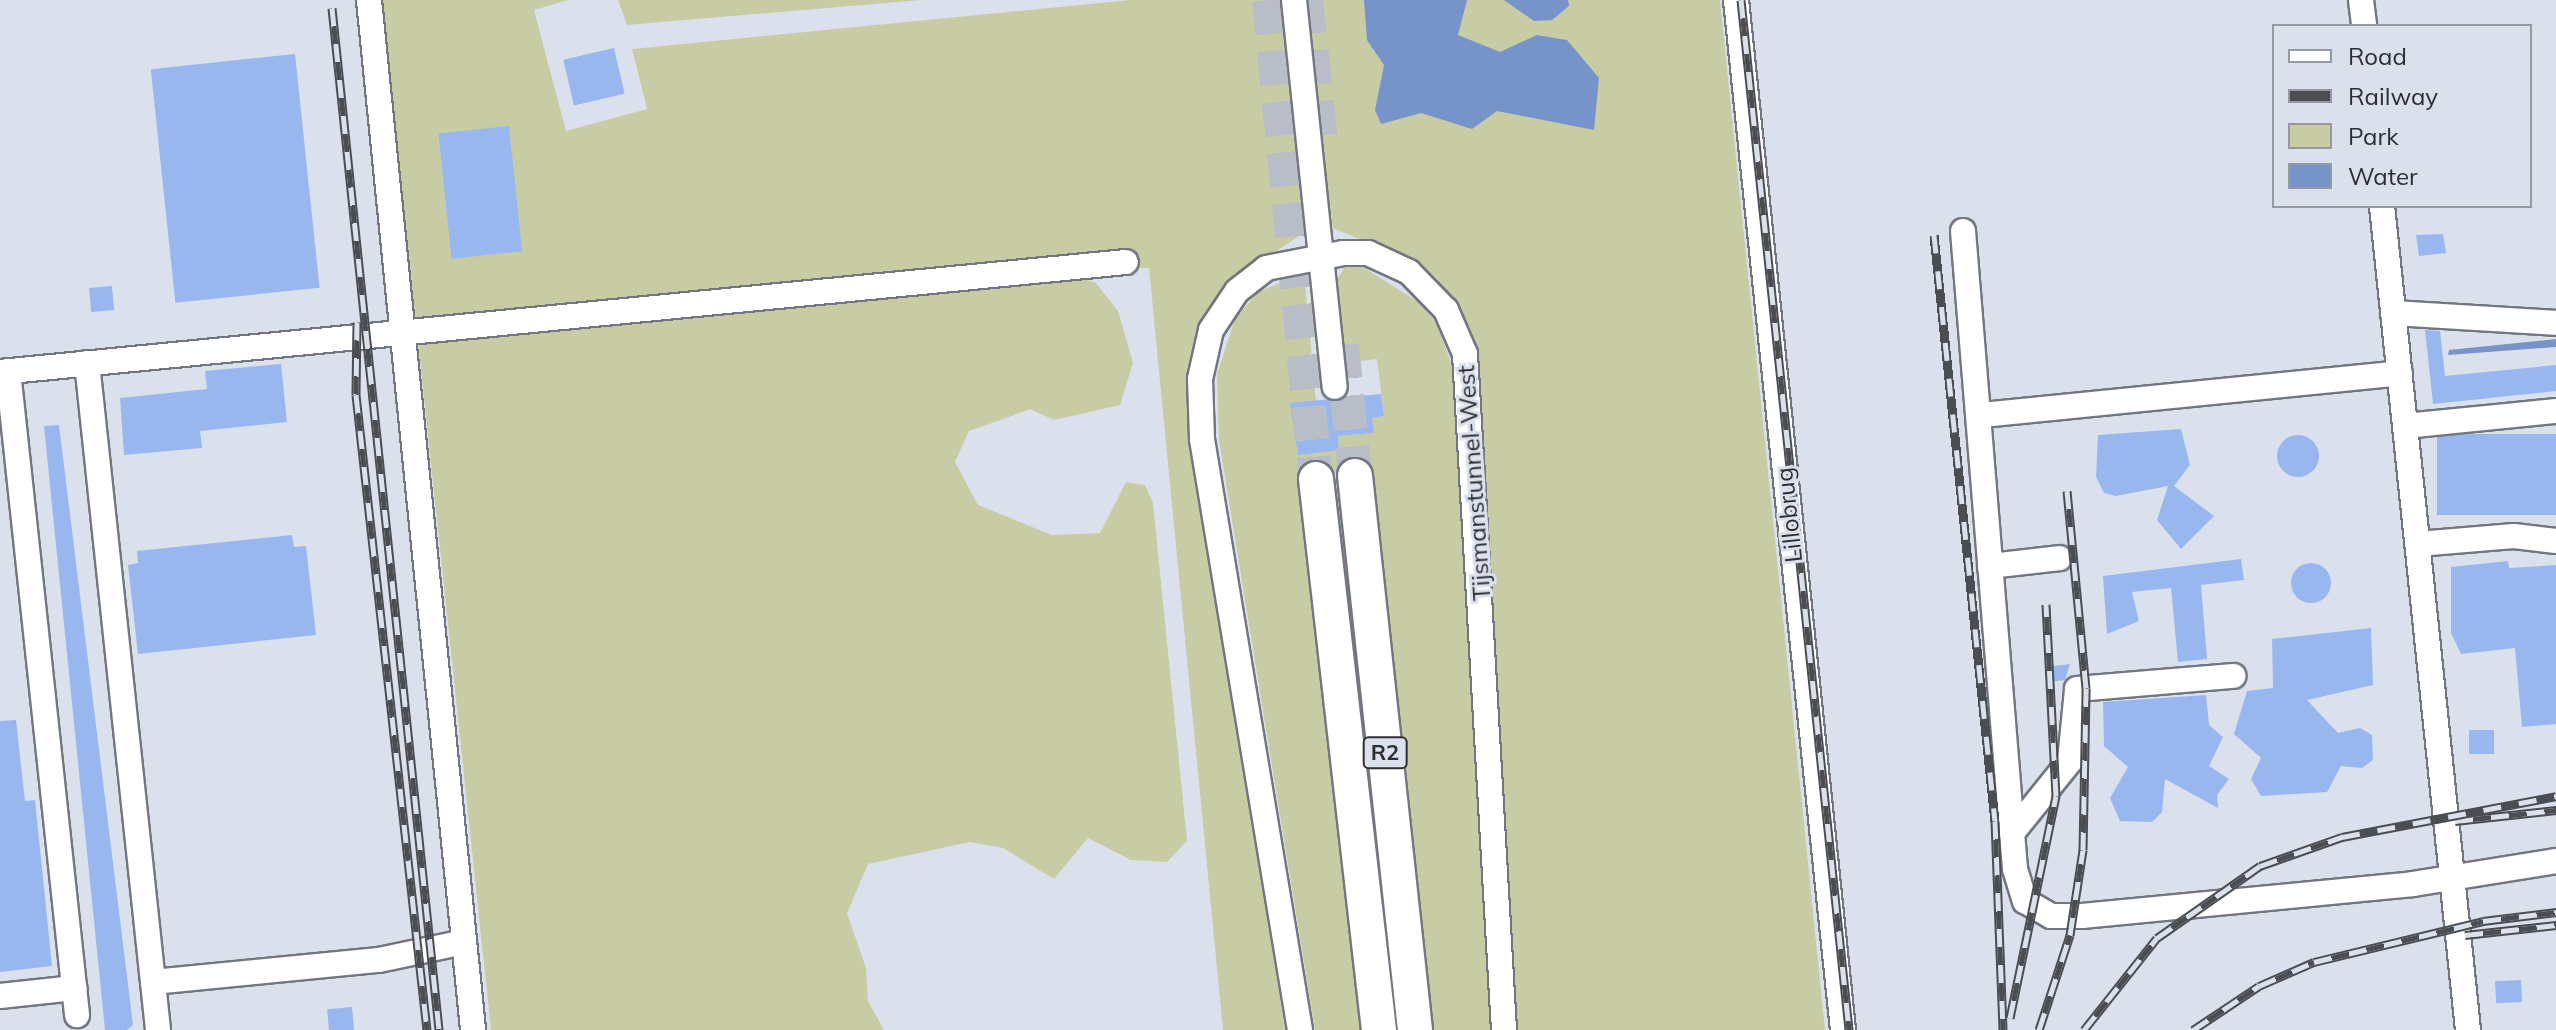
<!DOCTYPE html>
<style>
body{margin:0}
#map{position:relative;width:2556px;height:1030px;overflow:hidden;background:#dbe1ec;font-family:Mulish,sans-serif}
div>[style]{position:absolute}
.green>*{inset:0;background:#c7cca4}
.water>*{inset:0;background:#7693ca}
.building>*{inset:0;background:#98b7ef;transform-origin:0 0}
.round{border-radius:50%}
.highway-tunnel>*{height:34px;margin-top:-17px;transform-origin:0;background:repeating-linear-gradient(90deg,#b8bdc7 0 34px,transparent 0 51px)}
.roads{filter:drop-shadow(2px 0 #717680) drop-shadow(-2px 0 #717680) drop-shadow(0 2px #717680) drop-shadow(0 -2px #717680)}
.minor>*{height:24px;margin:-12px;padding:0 12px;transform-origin:12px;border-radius:12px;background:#fff}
.highway>*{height:34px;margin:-17px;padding:0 17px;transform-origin:17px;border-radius:17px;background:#fff}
.rail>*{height:9px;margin-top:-4.5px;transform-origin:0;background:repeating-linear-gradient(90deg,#dbe1ec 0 18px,#4a4d52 0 36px);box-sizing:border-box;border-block:2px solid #4a4d52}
span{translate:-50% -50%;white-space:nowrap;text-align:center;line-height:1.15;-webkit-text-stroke:6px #dbe1ec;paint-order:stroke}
.shield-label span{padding:2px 6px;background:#dbe1ec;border:2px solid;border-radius:6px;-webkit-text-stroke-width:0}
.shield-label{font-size:22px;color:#2c2e32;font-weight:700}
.street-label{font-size:24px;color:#2c2e32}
.legend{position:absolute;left:2272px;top:24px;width:260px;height:184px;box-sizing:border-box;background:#dbe1ec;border:2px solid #9599a2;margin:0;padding:10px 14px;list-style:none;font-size:24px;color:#2c2e32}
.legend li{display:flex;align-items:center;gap:16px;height:40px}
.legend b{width:40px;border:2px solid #9599a2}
</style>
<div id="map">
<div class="green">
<i style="clip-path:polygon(382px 0,568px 0,534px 10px,566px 131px,647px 109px,632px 49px,1130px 0,1281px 0,1304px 233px,1231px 280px,1210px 310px,1195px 340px,1188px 404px,1285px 1030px,1223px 1030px,1149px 268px,1063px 271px,1096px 283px,1118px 311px,1133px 363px,1120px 405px,1054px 420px,1030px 409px,1006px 418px,969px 431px,955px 462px,978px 505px,1052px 535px,1100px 533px,1126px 482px,1145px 485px,1153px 503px,1187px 841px,1167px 862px,1131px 860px,1088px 838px,1054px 879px,1003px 848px,970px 842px,868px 864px,847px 913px,866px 968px,868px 1001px,884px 1030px,491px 1030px)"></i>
<i style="clip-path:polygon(618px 0,921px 0,627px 25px)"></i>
<i style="clip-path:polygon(1304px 0,1720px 0,1825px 1030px,1514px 1030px,1476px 361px,1466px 326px,1437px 281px,1408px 259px,1333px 228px)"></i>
<i style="clip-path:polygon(1358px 264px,1420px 303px,1437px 324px,1455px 374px,1493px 1030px,1430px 1030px,1364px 469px,1310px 477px,1365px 1030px,1315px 1030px,1219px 440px,1217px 374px,1235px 319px,1258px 292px,1304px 273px,1316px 401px,1339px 450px,1338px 436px,1373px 433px,1372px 418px,1384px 416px,1377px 359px,1342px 363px,1334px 285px,1344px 268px)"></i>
</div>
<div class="water">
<i style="clip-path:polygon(1364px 0,1467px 0,1458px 35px,1500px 52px,1537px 35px,1567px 40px,1599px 78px,1594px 130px,1497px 111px,1472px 129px,1421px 113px,1381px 124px,1375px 110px,1384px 65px,1367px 40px)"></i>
<i style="clip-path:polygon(1504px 0,1568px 0,1569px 6px,1552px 20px,1534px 21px)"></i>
<i style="clip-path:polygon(2556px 339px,2556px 347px,2448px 355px,2449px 350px)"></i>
</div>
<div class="building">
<i style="left:614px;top:48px;width:47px;height:52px;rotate:77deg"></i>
<i style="left:295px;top:54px;width:235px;height:145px;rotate:84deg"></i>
<i style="left:509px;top:126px;width:126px;height:71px;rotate:84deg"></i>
<i style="clip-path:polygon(2443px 234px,2446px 253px,2419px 256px,2416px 235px)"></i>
<i style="left:112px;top:286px;width:24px;height:23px;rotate:85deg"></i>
<i style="clip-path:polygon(2425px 330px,2440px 331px,2445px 376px,2556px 365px,2556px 391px,2433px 404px)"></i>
<i style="clip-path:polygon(281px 364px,287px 422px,200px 431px,202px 448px,124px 455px,120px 398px,207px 389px,205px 371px)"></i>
<i style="clip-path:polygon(1381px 394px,1384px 416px,1372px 418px,1374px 433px,1338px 436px,1339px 450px,1298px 455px,1290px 403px)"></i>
<i style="clip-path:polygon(59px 425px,133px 1025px,127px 1030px,105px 1030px,44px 426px)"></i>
<i style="clip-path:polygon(2181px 429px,2190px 465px,2174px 486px,2214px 516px,2181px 549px,2157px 520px,2168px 486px,2116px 496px,2104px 493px,2096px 477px,2098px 435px)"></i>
<i style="left:2556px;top:434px;width:81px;height:119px;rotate:90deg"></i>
<i class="round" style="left:2277px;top:435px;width:42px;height:42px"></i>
<i style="clip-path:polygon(292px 535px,294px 547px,306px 546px,316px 635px,138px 654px,128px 565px,138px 563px,137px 551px)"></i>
<i style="clip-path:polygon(2241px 559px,2244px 580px,2201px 585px,2207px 659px,2178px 662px,2171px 588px,2132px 592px,2139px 621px,2107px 634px,2103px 576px)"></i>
<i style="clip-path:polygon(2508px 561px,2509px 568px,2556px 565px,2556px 724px,2522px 727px,2515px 648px,2461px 654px,2451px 633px,2451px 567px)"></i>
<i class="round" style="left:2291px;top:563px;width:40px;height:40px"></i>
<i style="clip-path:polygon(2371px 628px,2373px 685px,2307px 700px,2338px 733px,2360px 728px,2372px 735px,2373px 760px,2362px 768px,2341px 766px,2327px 792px,2261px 796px,2251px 779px,2261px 758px,2234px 734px,2247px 691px,2273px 688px,2272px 639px)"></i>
<i style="clip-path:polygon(2070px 664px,2065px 680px,2048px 682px,2046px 667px)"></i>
<i style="clip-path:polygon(2206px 695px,2209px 725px,2223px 737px,2209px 766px,2229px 779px,2217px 795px,2218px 808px,2165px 779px,2162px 812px,2152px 822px,2120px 821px,2110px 798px,2128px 767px,2104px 746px,2103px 702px)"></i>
<i style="clip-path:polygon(16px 720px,25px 801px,35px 800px,52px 966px,0 972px,0 721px)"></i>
<i style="left:2469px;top:730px;width:25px;height:24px"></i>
<i style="left:2521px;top:980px;width:22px;height:26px;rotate:87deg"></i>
<i style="left:352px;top:1007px;width:23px;height:25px;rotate:85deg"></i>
</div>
<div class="highway-tunnel">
<i style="left:1269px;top:0;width:481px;rotate:84.4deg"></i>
<i style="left:1306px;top:0;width:150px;rotate:83.9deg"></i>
<i style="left:1342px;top:345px;width:132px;rotate:84.3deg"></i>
</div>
<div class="roads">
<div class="minor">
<i style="left:369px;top:0;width:1035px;rotate:84.23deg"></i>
<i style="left:1294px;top:0;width:389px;rotate:84deg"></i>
<i style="left:1736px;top:0;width:1036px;rotate:84.07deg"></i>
<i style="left:2361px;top:0;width:26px;rotate:83deg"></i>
<i style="left:2382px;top:206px;width:828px;rotate:84.04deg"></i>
<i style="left:1963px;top:231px;width:640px;rotate:85.34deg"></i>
<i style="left:2015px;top:869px;width:34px;rotate:73deg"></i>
<i style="left:2025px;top:901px;width:30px;rotate:30deg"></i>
<i style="left:2051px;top:916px;width:31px"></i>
<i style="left:2082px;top:916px;width:333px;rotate:-5.5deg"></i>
<i style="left:2413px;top:884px;width:145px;rotate:-9.1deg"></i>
<i style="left:2393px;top:313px;width:163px;rotate:3.5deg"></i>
<i style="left:87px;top:363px;width:671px;rotate:83.92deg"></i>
<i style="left:8px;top:371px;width:648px;rotate:83.88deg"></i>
<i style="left:0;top:372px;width:1131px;rotate:-5.58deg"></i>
<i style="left:1982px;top:415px;width:420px;rotate:-5.7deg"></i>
<i style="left:2405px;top:426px;width:152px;rotate:-5.7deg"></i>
<i style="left:2418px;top:544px;width:96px;rotate:-4.8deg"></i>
<i style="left:2514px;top:536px;width:42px;rotate:6.8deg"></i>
<i style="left:1990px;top:566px;width:70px;rotate:-6.5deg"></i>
<i style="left:2012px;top:833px;width:92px;rotate:-51.1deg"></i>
<i style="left:2070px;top:761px;width:72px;rotate:-84.4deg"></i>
<i style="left:2077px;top:689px;width:157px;rotate:-4.8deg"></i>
<i style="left:153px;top:982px;width:227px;rotate:-5.6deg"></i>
<i style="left:379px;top:960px;width:87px;rotate:-12deg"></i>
<i style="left:0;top:996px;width:75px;rotate:-6.1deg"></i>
<i style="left:1300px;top:1030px;width:599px;rotate:-99.42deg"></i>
<i style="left:1202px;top:439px;width:60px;rotate:-91.9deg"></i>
<i style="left:1200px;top:379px;width:50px;rotate:-77.3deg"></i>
<i style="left:1211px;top:330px;width:47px;rotate:-56.3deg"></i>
<i style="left:1237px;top:291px;width:37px;rotate:-38deg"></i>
<i style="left:1266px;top:268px;width:78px;rotate:-11deg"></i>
<i style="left:1343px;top:253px;width:25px"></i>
<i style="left:1368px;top:253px;width:45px;rotate:24.9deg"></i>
<i style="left:1409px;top:272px;width:53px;rotate:45.8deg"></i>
<i style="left:1446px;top:310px;width:48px;rotate:66.6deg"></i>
<i style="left:1465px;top:354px;width:677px;rotate:86.7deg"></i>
</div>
<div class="highway">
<i style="left:1355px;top:476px;width:557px;rotate:83.82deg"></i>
<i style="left:1316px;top:479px;width:555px;rotate:83.48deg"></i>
</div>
</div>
<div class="rail">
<i style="left:1741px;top:0;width:1036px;rotate:84.01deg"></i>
<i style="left:332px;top:8px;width:1028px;rotate:84.02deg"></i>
<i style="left:1934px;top:235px;width:589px;rotate:84.06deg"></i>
<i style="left:1995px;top:821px;width:209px;rotate:87.8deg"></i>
<i style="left:357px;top:322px;width:73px;rotate:90.8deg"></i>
<i style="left:356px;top:395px;width:639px;rotate:83.62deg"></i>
<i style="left:2455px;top:821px;width:102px;rotate:-6.2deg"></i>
<i style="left:2465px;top:935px;width:92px;rotate:-6.3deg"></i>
<i style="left:2010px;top:1018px;width:227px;rotate:-78.3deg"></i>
<i style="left:2056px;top:796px;width:192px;rotate:-93deg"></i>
<i style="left:2039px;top:1030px;width:100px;rotate:-71.9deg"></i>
<i style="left:2070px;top:935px;width:86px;rotate:-81.3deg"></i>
<i style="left:2083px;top:850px;width:162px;rotate:-88.9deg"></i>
<i style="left:2086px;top:688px;width:198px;rotate:-95.5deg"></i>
<i style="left:2084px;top:1030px;width:117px;rotate:-51.6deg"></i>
<i style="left:2157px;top:938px;width:126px;rotate:-35deg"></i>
<i style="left:2260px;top:866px;width:87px;rotate:-19.5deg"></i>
<i style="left:2342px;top:837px;width:218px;rotate:-10.8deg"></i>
<i style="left:2193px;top:1030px;width:79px;rotate:-33.7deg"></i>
<i style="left:2259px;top:986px;width:60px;rotate:-23.6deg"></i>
<i style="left:2314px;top:962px;width:174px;rotate:-13.6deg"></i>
<i style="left:2483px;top:921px;width:74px;rotate:-7deg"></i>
</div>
<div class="shield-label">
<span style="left:1385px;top:753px">R2</span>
</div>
<div class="street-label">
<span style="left:1474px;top:483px;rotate:-94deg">Tijsmanstunnel-West</span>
<span style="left:1789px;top:515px;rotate:-96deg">Lillobrug</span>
</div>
<ul class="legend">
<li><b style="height:10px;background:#fff"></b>Road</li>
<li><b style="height:10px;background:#4a4d52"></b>Railway</li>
<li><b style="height:22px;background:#c7cca4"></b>Park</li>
<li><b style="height:22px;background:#7693ca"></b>Water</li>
</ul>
</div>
